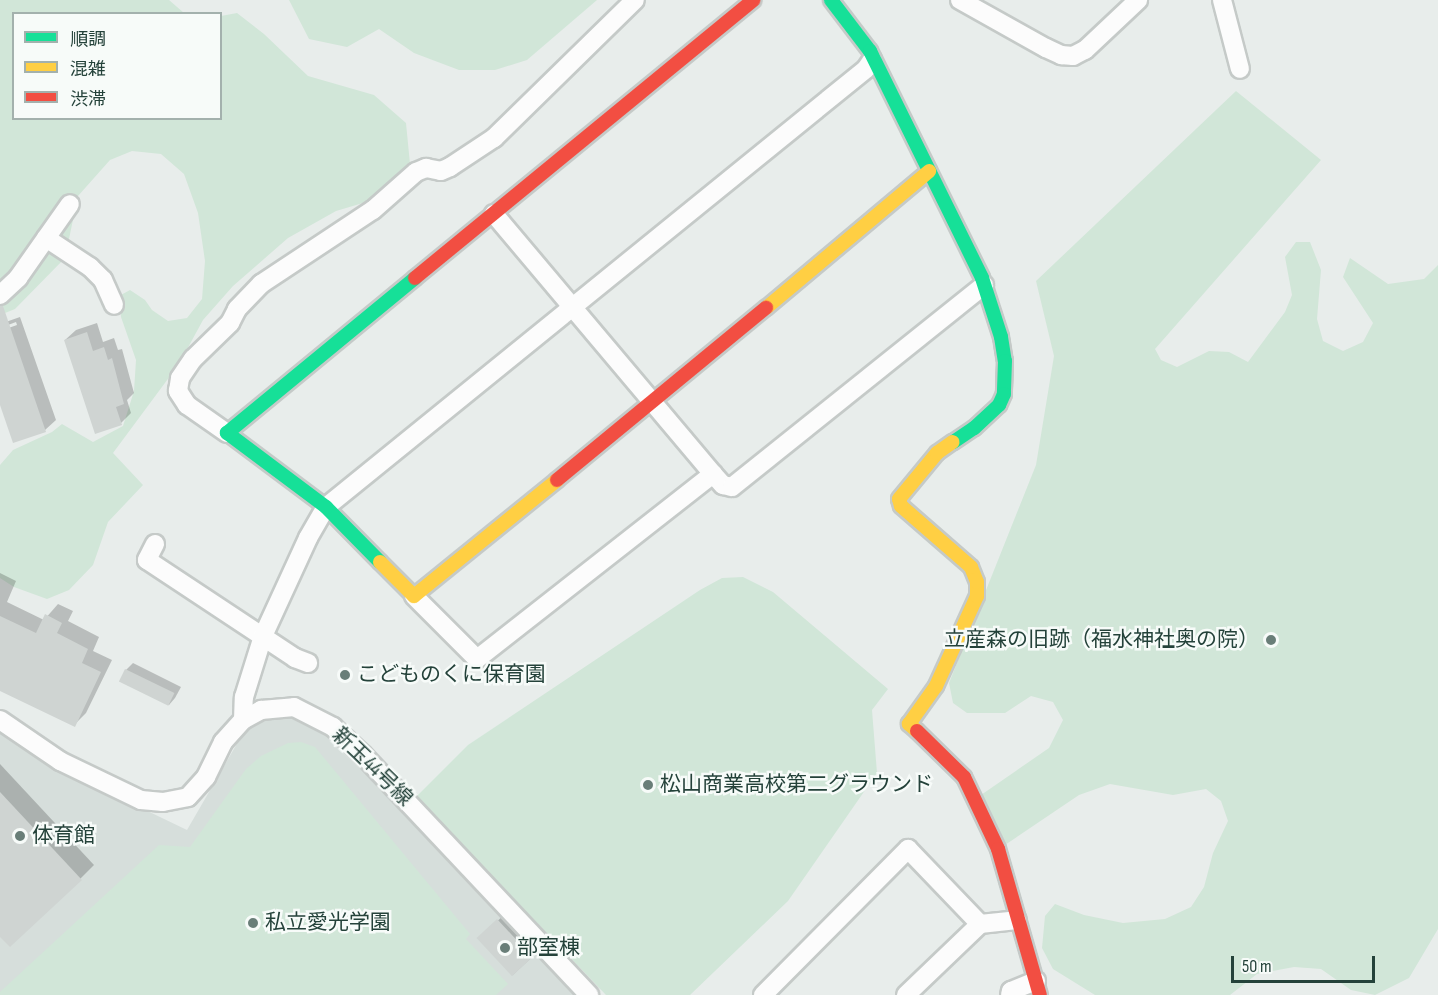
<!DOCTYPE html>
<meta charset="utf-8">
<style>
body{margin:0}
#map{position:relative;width:1438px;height:995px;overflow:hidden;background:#e8edeb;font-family:"Sofia Sans Condensed","Noto Sans JP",sans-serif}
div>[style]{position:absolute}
.built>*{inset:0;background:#d6dedb}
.green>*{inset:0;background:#d1e6d8}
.shadow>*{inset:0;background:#0003;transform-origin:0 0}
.building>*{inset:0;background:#cfd4d2;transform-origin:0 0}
.roads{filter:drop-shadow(2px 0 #c5cac8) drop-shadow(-2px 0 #c5cac8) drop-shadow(0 2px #c5cac8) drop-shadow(0 -2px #c5cac8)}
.street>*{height:18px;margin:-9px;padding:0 9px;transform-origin:9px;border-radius:9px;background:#fcfcfc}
.fast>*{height:14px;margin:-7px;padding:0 7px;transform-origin:7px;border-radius:7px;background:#16e098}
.slow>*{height:14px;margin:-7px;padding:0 7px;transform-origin:7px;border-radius:7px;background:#ffcf43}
.jam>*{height:14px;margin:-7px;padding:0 7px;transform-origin:7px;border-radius:7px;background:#f24e42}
.dots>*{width:16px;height:16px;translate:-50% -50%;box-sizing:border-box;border:3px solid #f7fbf9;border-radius:50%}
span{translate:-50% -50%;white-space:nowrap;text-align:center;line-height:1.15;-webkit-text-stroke:5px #f7fbf9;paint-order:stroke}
.poi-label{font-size:21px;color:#24423a}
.right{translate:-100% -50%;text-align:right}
.left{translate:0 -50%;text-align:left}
.street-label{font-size:21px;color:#24423a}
.legend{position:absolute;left:12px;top:12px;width:210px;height:108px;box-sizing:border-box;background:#f7fbf9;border:2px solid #a3b1ad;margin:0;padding:8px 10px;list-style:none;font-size:18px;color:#24423a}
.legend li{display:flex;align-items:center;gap:12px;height:30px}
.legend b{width:30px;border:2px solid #a3b1ad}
.scale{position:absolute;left:1231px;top:956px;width:144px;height:27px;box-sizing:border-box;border:3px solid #24423a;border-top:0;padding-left:8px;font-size:18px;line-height:21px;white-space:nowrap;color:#24423a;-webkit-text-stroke:4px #f7fbf9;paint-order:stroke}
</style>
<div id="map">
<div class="built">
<i style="clip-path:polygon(279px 716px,295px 716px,311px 721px,337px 740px,575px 995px,0 995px,0 728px,58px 768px,187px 830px,242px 735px,254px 725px)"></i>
</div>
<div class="green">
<i style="clip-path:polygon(0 0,169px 0,184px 13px,14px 14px,14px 118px,220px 118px,221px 16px,237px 13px,264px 34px,308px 76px,374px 95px,406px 123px,410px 164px,373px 200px,336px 211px,288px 238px,233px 286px,203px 320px,179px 364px,113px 453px,143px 485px,108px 522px,93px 565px,69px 590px,47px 599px,14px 587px,0 578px,0 465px,13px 450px,52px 432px,62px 424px,93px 442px,123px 426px,134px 391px,136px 360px,121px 317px,119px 296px,130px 290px,145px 300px,152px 310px,168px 321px,187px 318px,202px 299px,205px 261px,198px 213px,184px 174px,161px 154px,132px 151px,110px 160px,78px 196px,65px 258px,15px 309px,0 315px)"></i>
<i style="clip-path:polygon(289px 0,597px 0,527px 60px,495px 70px,459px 70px,414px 53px,379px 29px,347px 47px,309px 39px)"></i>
<i style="clip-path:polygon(1236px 91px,1321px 160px,1155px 349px,1161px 360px,1177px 367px,1209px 351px,1229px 352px,1248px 362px,1285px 312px,1292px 295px,1285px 257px,1296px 242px,1310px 242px,1321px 270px,1317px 319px,1323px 341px,1343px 351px,1363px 342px,1373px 323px,1343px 277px,1350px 258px,1388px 284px,1424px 279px,1438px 265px,1438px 929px,1409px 978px,1375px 995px,1351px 990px,1321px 969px,1294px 967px,1257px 974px,1230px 995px,1095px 995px,1053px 969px,1042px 948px,1045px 916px,1055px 904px,1084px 915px,1123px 923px,1165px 919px,1191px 907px,1204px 887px,1213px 853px,1228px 821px,1221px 801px,1206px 789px,1173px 795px,1110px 784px,1079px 795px,1002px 847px,981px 795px,1049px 748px,1063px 720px,1053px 702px,1031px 696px,1005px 713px,967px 713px,953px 703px,949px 683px,1036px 465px,1054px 356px,1036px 281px)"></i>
<i style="clip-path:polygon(743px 577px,773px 592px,888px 689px,872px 710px,877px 773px,788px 901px,690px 995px,606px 995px,416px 797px,468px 745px,700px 590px,722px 578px)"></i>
<i style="clip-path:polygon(301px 742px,315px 747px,470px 934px,466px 939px,508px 984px,496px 995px,0 995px,0 992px,159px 845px,190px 847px,246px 769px,261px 756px,288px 743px)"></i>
</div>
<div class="shadow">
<i style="clip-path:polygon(20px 317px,56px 420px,45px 430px,14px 441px,0 400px,0 331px,17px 325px,16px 322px,0 328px,0 324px)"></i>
<i style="clip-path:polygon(97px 323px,103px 342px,114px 338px,118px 350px,122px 349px,134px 393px,127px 400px,131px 413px,121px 423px,65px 340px,76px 330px)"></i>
<i style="clip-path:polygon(0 573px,16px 581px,7px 602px,44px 620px,58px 604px,73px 611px,68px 621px,99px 637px,93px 651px,112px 660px,86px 713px,74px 725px,0 689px)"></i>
<i style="clip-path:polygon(133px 663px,181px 687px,175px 698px,169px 705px,126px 670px)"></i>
<i style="clip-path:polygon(0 764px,94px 865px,80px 879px,0 934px)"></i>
<i style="left:505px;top:914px;width:50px;height:36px;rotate:47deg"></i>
</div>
<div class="building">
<i style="clip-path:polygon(0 306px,3px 306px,46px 432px,13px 443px,0 405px)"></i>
<i style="clip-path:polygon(87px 332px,93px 351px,104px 347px,108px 360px,112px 358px,124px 404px,116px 407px,122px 425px,95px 434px,64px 340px)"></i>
<i style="clip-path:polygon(45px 614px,62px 623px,57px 633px,88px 649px,82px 663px,101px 672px,75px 727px,0 691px,0 616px,36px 633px)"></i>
<i style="left:125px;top:669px;width:55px;height:14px;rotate:26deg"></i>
<i style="clip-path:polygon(0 792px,82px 880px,10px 947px,0 937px)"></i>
<i style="left:497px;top:919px;width:52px;height:28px;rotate:47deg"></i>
</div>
<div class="roads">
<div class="street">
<i style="left:960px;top:0;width:98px;rotate:29.2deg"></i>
<i style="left:1046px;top:48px;width:17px;rotate:25deg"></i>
<i style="left:1061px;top:55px;width:12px;rotate:5deg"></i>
<i style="left:1073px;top:56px;width:13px;rotate:-27deg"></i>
<i style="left:1085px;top:50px;width:73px;rotate:-43.3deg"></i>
<i style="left:1222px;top:0;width:71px;rotate:75.4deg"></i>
<i style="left:494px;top:214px;width:340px;rotate:49.9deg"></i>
<i style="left:713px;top:474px;width:15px;rotate:48deg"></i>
<i style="left:723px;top:485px;width:9px;rotate:13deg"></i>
<i style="left:732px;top:487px;width:323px;rotate:-38.7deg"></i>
<i style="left:46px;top:238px;width:53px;rotate:33.4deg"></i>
<i style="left:90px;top:267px;width:18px;rotate:45deg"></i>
<i style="left:103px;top:280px;width:27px;rotate:66deg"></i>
<i style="left:0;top:295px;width:25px;rotate:-43deg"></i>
<i style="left:18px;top:278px;width:90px;rotate:-54.9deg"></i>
<i style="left:227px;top:433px;width:49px;rotate:-145deg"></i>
<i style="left:187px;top:405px;width:17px;rotate:-123deg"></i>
<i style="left:178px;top:391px;width:13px;rotate:-81deg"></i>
<i style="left:180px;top:378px;width:23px;rotate:-56deg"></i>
<i style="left:193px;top:359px;width:52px;rotate:-44.2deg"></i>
<i style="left:230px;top:323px;width:16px;rotate:-63deg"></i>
<i style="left:237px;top:309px;width:35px;rotate:-46deg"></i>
<i style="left:261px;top:284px;width:134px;rotate:-33.5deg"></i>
<i style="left:373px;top:210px;width:57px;rotate:-41.5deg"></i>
<i style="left:416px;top:172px;width:11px;rotate:-22deg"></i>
<i style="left:426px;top:168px;width:15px;rotate:11deg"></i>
<i style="left:441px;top:171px;width:10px;rotate:-24deg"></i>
<i style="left:450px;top:167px;width:53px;rotate:-33.4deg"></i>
<i style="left:494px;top:138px;width:197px;rotate:-44.4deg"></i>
<i style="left:155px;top:544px;width:18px;rotate:117deg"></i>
<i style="left:147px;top:560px;width:178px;rotate:33.5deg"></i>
<i style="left:295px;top:658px;width:14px;rotate:21deg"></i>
<i style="left:414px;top:596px;width:89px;rotate:45deg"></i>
<i style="left:477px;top:659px;width:300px;rotate:-38.1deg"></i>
<i style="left:0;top:720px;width:73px;rotate:34.3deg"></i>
<i style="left:60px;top:761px;width:90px;rotate:25.7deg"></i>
<i style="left:141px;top:800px;width:22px;rotate:5deg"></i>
<i style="left:163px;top:802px;width:25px;rotate:-11deg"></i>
<i style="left:188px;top:797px;width:27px;rotate:-48deg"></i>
<i style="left:206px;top:777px;width:39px;rotate:-64deg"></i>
<i style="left:223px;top:742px;width:30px;rotate:-48deg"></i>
<i style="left:243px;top:720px;width:21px;rotate:-29deg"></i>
<i style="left:261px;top:710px;width:33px;rotate:-5deg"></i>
<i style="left:294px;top:707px;width:44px;rotate:27.1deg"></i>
<i style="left:333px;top:727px;width:41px;rotate:43deg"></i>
<i style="left:363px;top:755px;width:330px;rotate:46.7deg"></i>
<i style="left:243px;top:720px;width:23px;rotate:-88deg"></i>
<i style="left:244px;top:697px;width:64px;rotate:-72.7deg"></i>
<i style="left:263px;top:636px;width:108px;rotate:-65.3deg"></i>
<i style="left:308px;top:538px;width:36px;rotate:-60deg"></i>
<i style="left:326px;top:507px;width:695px;rotate:-39.05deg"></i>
<i style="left:866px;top:69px;width:11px;rotate:-56deg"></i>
<i style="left:763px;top:995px;width:206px;rotate:-45.2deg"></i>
<i style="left:908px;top:849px;width:104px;rotate:46.2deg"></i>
<i style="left:906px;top:995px;width:103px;rotate:-43.8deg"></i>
<i style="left:980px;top:924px;width:37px;rotate:-6deg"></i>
<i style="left:1010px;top:995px;width:4px;rotate:-76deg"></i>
<i style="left:1011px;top:991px;width:27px;rotate:-22deg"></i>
</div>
<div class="fast">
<i style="left:831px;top:0;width:64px;rotate:52.6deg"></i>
<i style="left:870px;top:51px;width:253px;rotate:63.7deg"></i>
<i style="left:982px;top:278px;width:62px;rotate:72.1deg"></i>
<i style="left:1001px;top:337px;width:24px;rotate:81deg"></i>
<i style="left:1005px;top:361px;width:33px;rotate:92deg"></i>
<i style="left:1004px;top:394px;width:12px;rotate:114deg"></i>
<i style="left:999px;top:405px;width:34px;rotate:137deg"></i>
<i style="left:974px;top:428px;width:25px;rotate:146deg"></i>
<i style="left:380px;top:562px;width:77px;rotate:-134.5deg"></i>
<i style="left:326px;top:507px;width:124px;rotate:-143.2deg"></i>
<i style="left:227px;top:433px;width:244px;rotate:-39.5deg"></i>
</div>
<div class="slow">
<i style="left:766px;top:308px;width:213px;rotate:-40deg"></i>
<i style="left:380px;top:562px;width:48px;rotate:45deg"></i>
<i style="left:414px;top:596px;width:184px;rotate:-39deg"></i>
<i style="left:917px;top:731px;width:11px;rotate:-139deg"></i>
<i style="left:909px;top:724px;width:47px;rotate:-54.6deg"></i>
<i style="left:936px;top:686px;width:99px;rotate:-65.5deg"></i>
<i style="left:977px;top:596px;width:14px;rotate:-90deg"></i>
<i style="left:977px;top:582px;width:16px;rotate:-112deg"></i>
<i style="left:971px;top:567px;width:93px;rotate:-138.9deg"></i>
<i style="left:901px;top:506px;width:7px;rotate:-106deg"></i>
<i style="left:899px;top:499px;width:60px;rotate:-50.4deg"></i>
<i style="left:937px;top:453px;width:19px;rotate:-35deg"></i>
</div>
<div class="jam">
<i style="left:415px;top:278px;width:438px;rotate:-39.4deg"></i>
<i style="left:557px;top:480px;width:271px;rotate:-39.5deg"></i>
<i style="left:917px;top:731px;width:66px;rotate:44.4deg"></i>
<i style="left:964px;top:777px;width:80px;rotate:64.7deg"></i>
<i style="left:998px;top:849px;width:152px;rotate:74deg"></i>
</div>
</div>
<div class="dots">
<i style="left:1271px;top:640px;background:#697e78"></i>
<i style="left:345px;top:675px;background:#697e78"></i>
<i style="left:648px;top:785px;background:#697e78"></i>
<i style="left:20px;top:836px;background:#697e78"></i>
<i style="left:253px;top:923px;background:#697e78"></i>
<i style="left:505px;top:948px;background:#697e78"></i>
</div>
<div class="poi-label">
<span class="right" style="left:1259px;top:640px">立産森の旧跡（福水神社奥の院）</span>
<span class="left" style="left:357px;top:675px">こどものくに保育園</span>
<span class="left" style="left:660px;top:785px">松山商業高校第二グラウンド</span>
<span class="left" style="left:32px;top:836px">体育館</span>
<span class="left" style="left:265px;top:923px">私立愛光学園</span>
<span class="left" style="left:517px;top:948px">部室棟</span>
</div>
<div class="street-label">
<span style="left:372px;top:767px;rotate:44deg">新玉44号線</span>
</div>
<ul class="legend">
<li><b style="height:8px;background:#16e098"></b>順調</li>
<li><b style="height:8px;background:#ffcf43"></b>混雑</li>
<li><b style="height:8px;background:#f24e42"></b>渋滞</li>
</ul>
<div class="scale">50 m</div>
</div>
